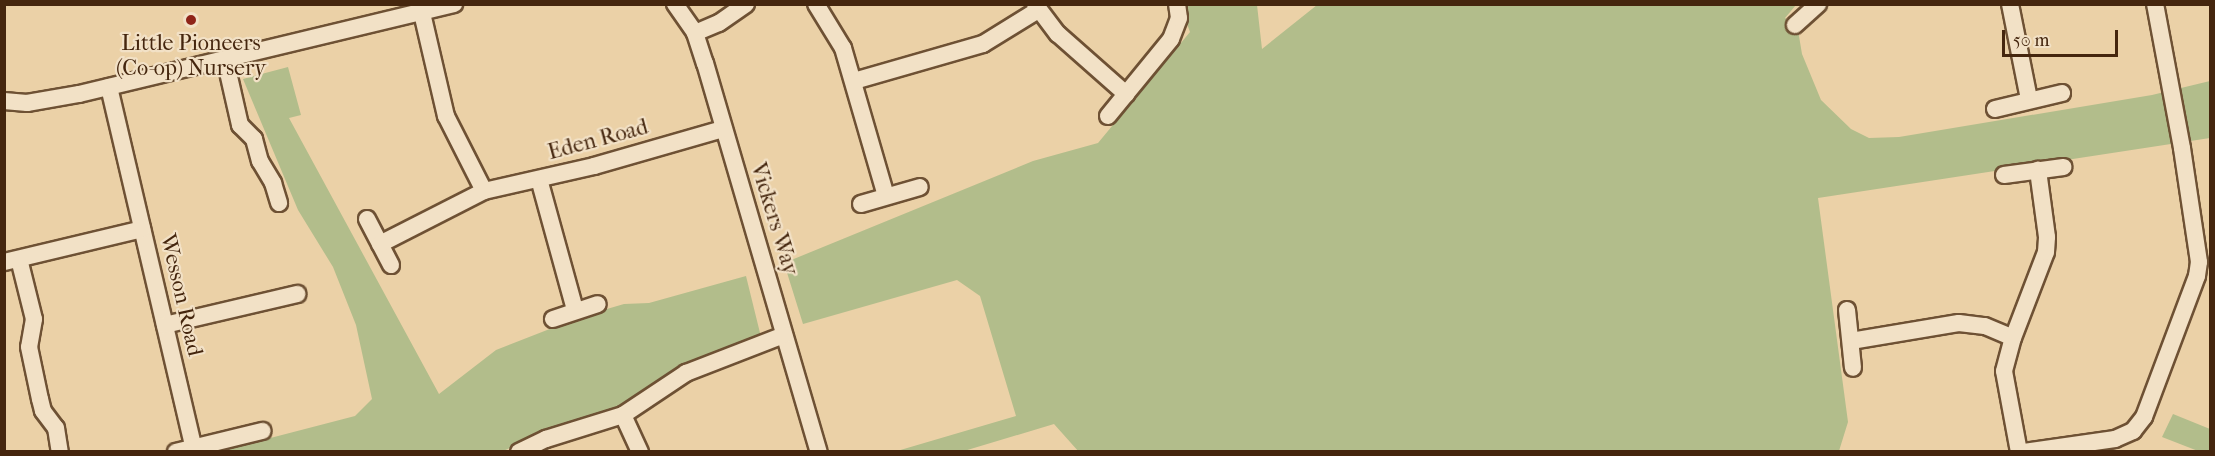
<!DOCTYPE html>
<style>
body{margin:0}
#map{position:relative;width:2215px;height:456px;overflow:hidden;background:#ebd1a7;font-family:"IM FELL French Canon",serif}
div>[style]{position:absolute}
.green>*{inset:0;background:#b2bd8b}
.roads{filter:drop-shadow(2px 0 #6e5134) drop-shadow(-2px 0 #6e5134) drop-shadow(0 2px #6e5134) drop-shadow(0 -2px #6e5134)}
.street>*{height:16px;margin:-8px;padding:0 8px;transform-origin:8px;border-radius:8px;background:#f2e1c6}
.dots>*{width:16px;height:16px;translate:-50% -50%;box-sizing:border-box;border:3px solid #f2e1c6;border-radius:50%}
span{translate:-50% -50%;white-space:nowrap;text-align:center;line-height:1.15;-webkit-text-stroke:4.5px #f2e1c6;paint-order:stroke}
.poi-label{font-size:22px;color:#45260e}
.street-label{font-size:22px;color:#45260e}
.frame{position:absolute;inset:0;border:6px solid #45260e;pointer-events:none}
.scale{position:absolute;left:2002px;top:30px;width:116px;height:27px;box-sizing:border-box;border:3px solid #45260e;border-top:0;padding-left:8px;font-size:18px;line-height:21px;white-space:nowrap;color:#45260e;-webkit-text-stroke:4px #f2e1c6;paint-order:stroke}
</style>
<div id="map">
<div class="green">
<i style="clip-path:polygon(1180px 5px,1257px 5px,1262px 49px,1317px 5px,1796px 5px,1785px 18px,1798px 30px,1802px 54px,1821px 100px,1851px 129px,1869px 138px,1899px 137px,2152px 95px,2210px 81px,2210px 138px,1818px 198px,1848px 422px,1839px 451px,1079px 452px,1054px 424px,964px 451px,897px 451px,1016px 416px,980px 296px,957px 280px,803px 324px,784px 263px,1033px 161px,1098px 143px,1190px 32px)"></i>
<i style="clip-path:polygon(288px 67px,301px 115px,289px 118px,439px 394px,496px 350px,583px 316px,624px 304px,649px 303px,746px 276px,761px 337px,666px 374px,617px 412px,569px 422px,503px 451px,217px 452px,355px 416px,372px 399px,356px 325px,333px 267px,298px 210px,243px 79px)"></i>
<i style="clip-path:polygon(2173px 414px,2210px 429px,2210px 451px,2198px 451px,2162px 437px)"></i>
</div>
<div class="roads">
<div class="street">
<i style="left:675px;top:4px;width:35px;rotate:55deg"></i>
<i style="left:695px;top:33px;width:32px;rotate:72deg"></i>
<i style="left:705px;top:63px;width:405px;rotate:73.7deg"></i>
<i style="left:816px;top:4px;width:52px;rotate:58.5deg"></i>
<i style="left:843px;top:48px;width:154px;rotate:73.8deg"></i>
<i style="left:1035px;top:4px;width:38px;rotate:53deg"></i>
<i style="left:1058px;top:34px;width:91px;rotate:41.4deg"></i>
<i style="left:2010px;top:4px;width:97px;rotate:78.7deg"></i>
<i style="left:422px;top:13px;width:106px;rotate:76.9deg"></i>
<i style="left:446px;top:116px;width:84px;rotate:63.1deg"></i>
<i style="left:1795px;top:25px;width:31px;rotate:-42deg"></i>
<i style="left:695px;top:33px;width:26px;rotate:-23deg"></i>
<i style="left:719px;top:23px;width:33px;rotate:-35deg"></i>
<i style="left:225px;top:59px;width:68px;rotate:77.2deg"></i>
<i style="left:240px;top:125px;width:20px;rotate:45deg"></i>
<i style="left:254px;top:139px;width:23px;rotate:75deg"></i>
<i style="left:260px;top:161px;width:26px;rotate:59deg"></i>
<i style="left:273px;top:183px;width:21px;rotate:73deg"></i>
<i style="left:854px;top:81px;width:134px;rotate:-16deg"></i>
<i style="left:983px;top:44px;width:65px;rotate:-31.7deg"></i>
<i style="left:109px;top:87px;width:369px;rotate:76.8deg"></i>
<i style="left:4px;top:101px;width:23px;rotate:5deg"></i>
<i style="left:27px;top:103px;width:53px;rotate:-9.8deg"></i>
<i style="left:79px;top:94px;width:386px;rotate:-13.5deg"></i>
<i style="left:1995px;top:109px;width:69px;rotate:-13.4deg"></i>
<i style="left:1108px;top:116px;width:99px;rotate:-50.7deg"></i>
<i style="left:1171px;top:39px;width:22px;rotate:-69deg"></i>
<i style="left:1179px;top:18px;width:14px;rotate:-98deg"></i>
<i style="left:2004px;top:175px;width:60px;rotate:-7.7deg"></i>
<i style="left:539px;top:179px;width:136px;rotate:74.6deg"></i>
<i style="left:861px;top:204px;width:61px;rotate:-16.1deg"></i>
<i style="left:367px;top:219px;width:52px;rotate:62.4deg"></i>
<i style="left:380px;top:244px;width:117px;rotate:-27deg"></i>
<i style="left:484px;top:191px;width:113px;rotate:-12.8deg"></i>
<i style="left:594px;top:166px;width:134px;rotate:-16deg"></i>
<i style="left:19px;top:259px;width:62px;rotate:76deg"></i>
<i style="left:34px;top:319px;width:28px;rotate:100deg"></i>
<i style="left:29px;top:347px;width:53px;rotate:78.1deg"></i>
<i style="left:40px;top:399px;width:12px;rotate:76deg"></i>
<i style="left:43px;top:411px;width:21px;rotate:53deg"></i>
<i style="left:56px;top:428px;width:24px;rotate:81deg"></i>
<i style="left:4px;top:262px;width:142px;rotate:-13.4deg"></i>
<i style="left:1847px;top:310px;width:58px;rotate:84.1deg"></i>
<i style="left:553px;top:319px;width:47px;rotate:-18.4deg"></i>
<i style="left:165px;top:325px;width:136px;rotate:-13.2deg"></i>
<i style="left:1851px;top:341px;width:109px;rotate:-9.5deg"></i>
<i style="left:1959px;top:323px;width:26px;rotate:7deg"></i>
<i style="left:1985px;top:326px;width:30px;rotate:23deg"></i>
<i style="left:623px;top:415px;width:41px;rotate:65.3deg"></i>
<i style="left:176px;top:452px;width:89px;rotate:-13.7deg"></i>
<i style="left:519px;top:452px;width:30px;rotate:-26deg"></i>
<i style="left:546px;top:439px;width:81px;rotate:-17.3deg"></i>
<i style="left:623px;top:415px;width:76px;rotate:-33.7deg"></i>
<i style="left:686px;top:373px;width:105px;rotate:-21.2deg"></i>
<i style="left:2019px;top:452px;width:82px;rotate:-100.5deg"></i>
<i style="left:2004px;top:371px;width:34px;rotate:-75deg"></i>
<i style="left:2013px;top:338px;width:92px;rotate:-69deg"></i>
<i style="left:2046px;top:252px;width:15px;rotate:-86deg"></i>
<i style="left:2047px;top:237px;width:68px;rotate:-97.7deg"></i>
<i style="left:2024px;top:452px;width:92px;rotate:-8.1deg"></i>
<i style="left:2115px;top:439px;width:20px;rotate:-24deg"></i>
<i style="left:2133px;top:431px;width:18px;rotate:-52deg"></i>
<i style="left:2144px;top:417px;width:151px;rotate:-69.4deg"></i>
<i style="left:2197px;top:276px;width:14px;rotate:-82deg"></i>
<i style="left:2199px;top:262px;width:115px;rotate:-98.5deg"></i>
<i style="left:2182px;top:148px;width:147px;rotate:-100.6deg"></i>
</div>
</div>
<div class="dots">
<i style="left:191px;top:20px;background:#8f2418"></i>
</div>
<div class="poi-label">
<span style="left:191px;top:56px">Little Pioneers<br>(Co-op) Nursery</span>
</div>
<div class="street-label">
<span style="left:598px;top:140px;rotate:-15deg">Eden Road</span>
<span style="left:774px;top:219px;rotate:73deg">Vickers Way</span>
<span style="left:181px;top:295px;rotate:77deg">Wesson Road</span>
</div>
<div class="frame"></div>
<div class="scale">50 m</div>
</div>
